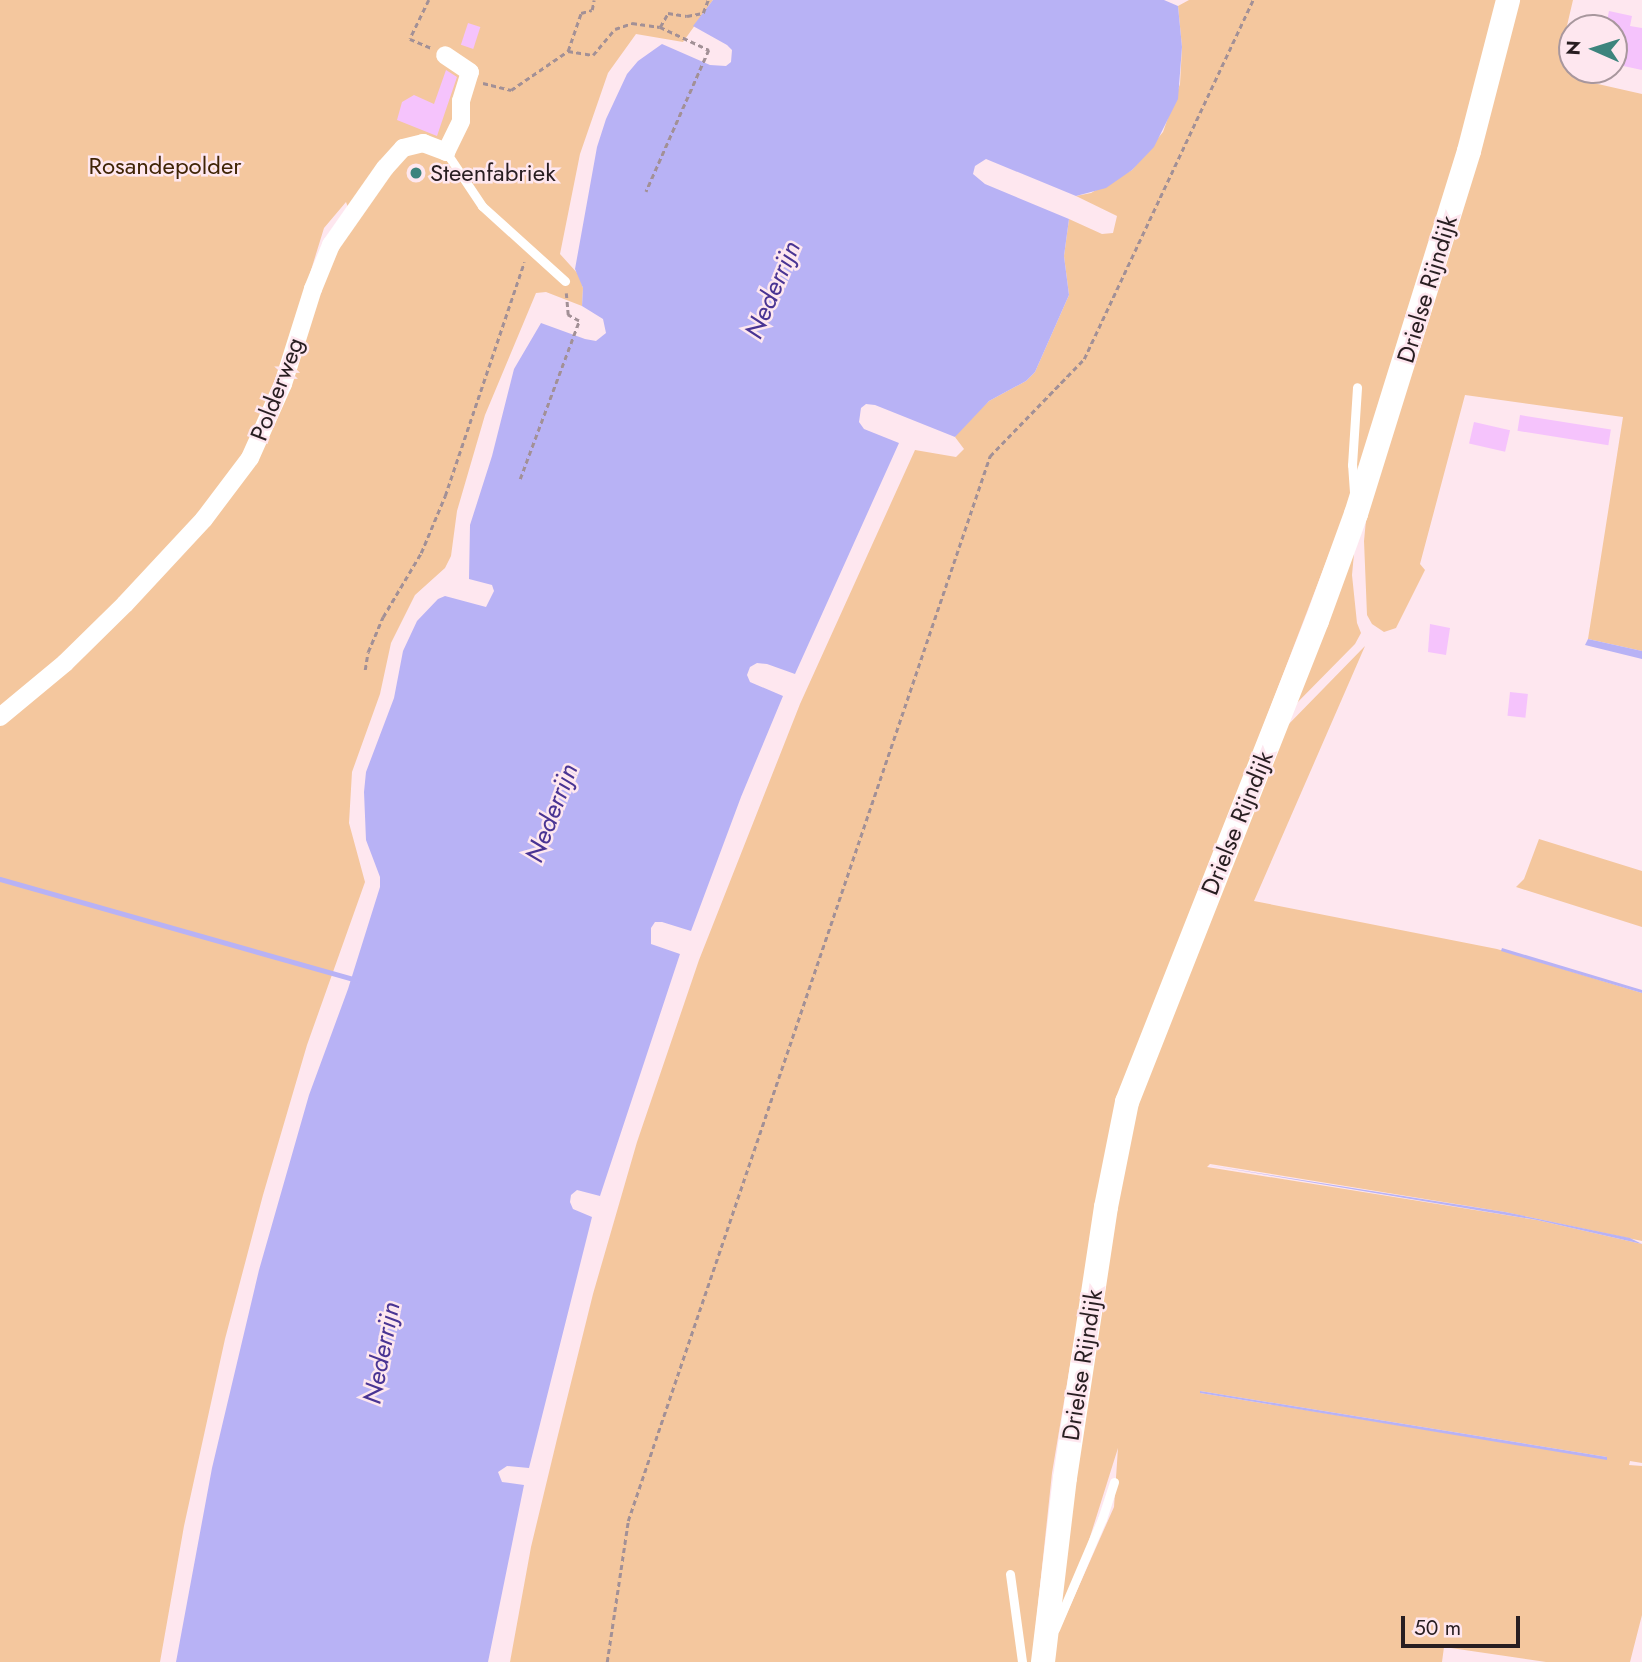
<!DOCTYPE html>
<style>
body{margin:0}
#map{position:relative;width:1642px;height:1662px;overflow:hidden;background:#fee7ef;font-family:Jost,sans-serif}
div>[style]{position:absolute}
.green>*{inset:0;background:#f4c79e}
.water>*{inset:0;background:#b8b2f5}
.stream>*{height:4.5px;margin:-2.25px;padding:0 2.25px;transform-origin:2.25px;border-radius:2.25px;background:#b8b2f5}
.building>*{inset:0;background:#f5c3fc;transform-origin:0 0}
.path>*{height:2.5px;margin-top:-1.25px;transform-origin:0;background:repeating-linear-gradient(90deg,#a29096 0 5px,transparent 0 8.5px)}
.lane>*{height:9px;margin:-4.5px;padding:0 4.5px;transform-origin:4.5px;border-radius:4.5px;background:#fff}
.street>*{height:18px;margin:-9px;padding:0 9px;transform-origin:9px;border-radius:9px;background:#fff}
.secondary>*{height:24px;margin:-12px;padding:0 12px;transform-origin:12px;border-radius:12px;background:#fff}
.dots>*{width:19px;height:19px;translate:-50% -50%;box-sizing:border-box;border:4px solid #fee7ef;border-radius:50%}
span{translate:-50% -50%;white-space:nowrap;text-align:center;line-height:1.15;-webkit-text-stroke:5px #fee7ef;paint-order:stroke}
.park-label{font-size:24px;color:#402506}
.poi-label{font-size:24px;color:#281e21}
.left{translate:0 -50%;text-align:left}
.street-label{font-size:24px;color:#281e21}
.water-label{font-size:26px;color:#493493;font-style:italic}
.north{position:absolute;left:1558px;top:14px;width:70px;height:70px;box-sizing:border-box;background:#fee7ef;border:2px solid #a8979d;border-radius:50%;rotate:273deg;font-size:19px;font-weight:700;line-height:28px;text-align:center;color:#281e21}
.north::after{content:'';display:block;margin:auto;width:24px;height:32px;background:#3d847d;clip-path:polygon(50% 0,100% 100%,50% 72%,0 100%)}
.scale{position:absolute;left:1401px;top:1616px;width:119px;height:32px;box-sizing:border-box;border:4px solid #281e21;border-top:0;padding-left:9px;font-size:21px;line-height:24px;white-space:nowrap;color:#281e21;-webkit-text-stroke:5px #fee7ef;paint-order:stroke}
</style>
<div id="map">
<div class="green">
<i style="clip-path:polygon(0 0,713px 0,683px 42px,636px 34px,608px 73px,580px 154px,560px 254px,579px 275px,583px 288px,582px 306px,546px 292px,536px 293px,485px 415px,457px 511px,451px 556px,445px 568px,415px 595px,391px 643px,380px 694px,352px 772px,349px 823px,365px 882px,307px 1045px,263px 1195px,225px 1339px,184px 1526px,160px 1662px,0 1662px,0 725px,233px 491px,329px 263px,353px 221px,346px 202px,324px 228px,288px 345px,250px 449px,194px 523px,66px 655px,0 708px)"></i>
<i style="clip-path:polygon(1189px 0,1500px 0,1449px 184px,1349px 502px,1221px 836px,1095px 1217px,1052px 1473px,1032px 1662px,510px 1662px,531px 1547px,557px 1439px,593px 1294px,637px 1142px,699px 960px,800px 704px,915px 450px,956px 457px,964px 449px,955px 437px,963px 425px,989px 401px,1026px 381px,1035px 372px,1069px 295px,1064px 256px,1069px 219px,1102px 234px,1113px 233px,1117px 216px,1076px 196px,1091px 193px,1132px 170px,1163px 132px,1180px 84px,1182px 47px,1178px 6px)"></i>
<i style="clip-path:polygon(1518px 0,1573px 0,1566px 30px,1564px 66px,1589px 82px,1642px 94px,1642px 651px,1588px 639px,1623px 417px,1465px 395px,1420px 564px,1425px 570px,1396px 628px,1384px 632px,1372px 624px,1367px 615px,1364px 541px,1368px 499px)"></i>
<i style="clip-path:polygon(1356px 532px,1352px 575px,1357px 623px,1361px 633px,1355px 644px,1288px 712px)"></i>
<i style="clip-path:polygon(evenodd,1365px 646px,1254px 901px,1497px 949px,1642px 993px,1642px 1241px,1505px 1212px,1210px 1164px,1207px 1167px,1537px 1220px,1642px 1244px,1642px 1463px,1630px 1461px,1629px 1465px,1642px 1466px,1642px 1615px,1630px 1662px,1546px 1662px,1444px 1647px,1442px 1662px,1048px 1662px,1059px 1631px,1114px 1507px,1118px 1448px,1079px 1572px,1052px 1630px,1128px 1118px,1283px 730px,1365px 646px,1200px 1391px,1607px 1457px,1607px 1459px,1200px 1393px,1200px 1391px)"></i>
<i style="clip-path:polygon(1539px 839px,1642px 871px,1642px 927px,1516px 887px,1524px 879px)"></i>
</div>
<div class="water">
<i style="clip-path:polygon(713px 0,1164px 0,1178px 6px,1182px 47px,1178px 99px,1154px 147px,1132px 170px,1106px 188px,1076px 196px,986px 159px,975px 166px,973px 174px,985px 184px,1069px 219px,1064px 256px,1069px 295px,1035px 372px,1026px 381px,989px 401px,955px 437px,875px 405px,866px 404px,861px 408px,859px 422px,864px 429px,899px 443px,795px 674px,767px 664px,757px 663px,750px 667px,747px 675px,750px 682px,783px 696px,741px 797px,691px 931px,662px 922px,655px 922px,651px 928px,651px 944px,680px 954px,600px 1196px,577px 1190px,571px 1195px,570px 1202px,573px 1209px,592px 1217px,529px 1468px,507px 1466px,498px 1472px,502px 1482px,524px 1485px,488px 1662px,176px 1662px,212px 1468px,259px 1270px,309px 1095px,348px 989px,380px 887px,380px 877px,366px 840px,364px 792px,366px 772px,394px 698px,403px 651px,417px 621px,438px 599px,445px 596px,486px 607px,494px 591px,492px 585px,469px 579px,470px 525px,492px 456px,514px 369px,541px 323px,585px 339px,596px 341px,606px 333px,603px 319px,582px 306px,583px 288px,575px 269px,597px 147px,606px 119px,627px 74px,638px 61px,662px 44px,710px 65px,726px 66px,731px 62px,732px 50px,727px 45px,693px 26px)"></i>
<i style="clip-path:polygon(1588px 639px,1642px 651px,1642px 659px,1585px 645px)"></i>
<i style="clip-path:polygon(1502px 948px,1642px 990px,1642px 993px,1514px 955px,1501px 951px)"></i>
<i style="clip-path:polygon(1207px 1165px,1505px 1212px,1630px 1238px,1642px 1244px,1537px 1220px)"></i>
<i style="clip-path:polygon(1200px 1391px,1607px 1457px,1607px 1460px,1200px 1393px)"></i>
</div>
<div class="stream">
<i style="left:0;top:879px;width:370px;rotate:15.8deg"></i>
</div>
<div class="building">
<i style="clip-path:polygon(1609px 11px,1632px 16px,1630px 26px,1642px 28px,1642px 70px,1614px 64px,1614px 27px,1606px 25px)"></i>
<i style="left:468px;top:23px;width:13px;height:23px;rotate:18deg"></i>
<i style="clip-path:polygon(446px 70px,457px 77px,437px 136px,397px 120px,402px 102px,414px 95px,434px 104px)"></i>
<i style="left:1520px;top:415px;width:92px;height:16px;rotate:9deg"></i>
<i style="left:1474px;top:422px;width:37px;height:22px;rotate:13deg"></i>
<i style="clip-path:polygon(1430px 624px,1450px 628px,1446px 655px,1428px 652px)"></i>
<i style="left:1510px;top:692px;width:18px;height:24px;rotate:6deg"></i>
</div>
<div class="path">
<i style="left:429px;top:0;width:43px;rotate:116deg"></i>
<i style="left:410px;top:39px;width:23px;rotate:23deg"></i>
<i style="left:660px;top:27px;width:16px;rotate:-60deg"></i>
<i style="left:668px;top:13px;width:19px;rotate:9deg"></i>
<i style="left:687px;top:16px;width:16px;rotate:-11deg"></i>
<i style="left:703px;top:13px;width:14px;rotate:-69deg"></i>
<i style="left:568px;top:51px;width:25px;rotate:9deg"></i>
<i style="left:593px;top:55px;width:34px;rotate:-50deg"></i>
<i style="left:615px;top:29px;width:18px;rotate:-19deg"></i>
<i style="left:632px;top:23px;width:28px;rotate:8deg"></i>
<i style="left:660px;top:27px;width:54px;rotate:25.1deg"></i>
<i style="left:709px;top:50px;width:155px;rotate:113.9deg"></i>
<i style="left:483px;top:83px;width:29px;rotate:14deg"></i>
<i style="left:511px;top:90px;width:69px;rotate:-34.4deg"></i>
<i style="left:568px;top:51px;width:40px;rotate:-71.1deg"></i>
<i style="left:581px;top:13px;width:11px;rotate:-15deg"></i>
<i style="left:592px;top:10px;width:10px;rotate:-79deg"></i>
<i style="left:520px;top:479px;width:169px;rotate:-69.5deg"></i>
<i style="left:579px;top:321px;width:13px;rotate:-151deg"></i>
<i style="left:568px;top:315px;width:22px;rotate:-95deg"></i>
<i style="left:365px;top:670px;width:18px;rotate:-81deg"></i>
<i style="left:368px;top:652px;width:38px;rotate:-67deg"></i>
<i style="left:383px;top:617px;width:74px;rotate:-59.3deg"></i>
<i style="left:421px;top:553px;width:62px;rotate:-67.2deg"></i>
<i style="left:445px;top:496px;width:247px;rotate:-71.3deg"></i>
<i style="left:607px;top:1662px;width:143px;rotate:-81.5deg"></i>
<i style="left:628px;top:1521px;width:1125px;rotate:-71.23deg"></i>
<i style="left:990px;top:456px;width:135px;rotate:-45.9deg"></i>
<i style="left:1084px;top:359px;width:397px;rotate:-64.8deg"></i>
</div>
<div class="lane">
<i style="left:446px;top:152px;width:65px;rotate:56.3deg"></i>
<i style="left:482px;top:206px;width:112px;rotate:42.1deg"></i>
<i style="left:1354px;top:492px;width:27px;rotate:-94deg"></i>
<i style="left:1352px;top:465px;width:78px;rotate:-86.3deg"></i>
<i style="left:1010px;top:1574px;width:89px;rotate:82.2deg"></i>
<i style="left:1055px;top:1629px;width:120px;rotate:-66.9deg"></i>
<i style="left:1102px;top:1519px;width:39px;rotate:-72deg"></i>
</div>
<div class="street">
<i style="left:0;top:717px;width:85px;rotate:-39.7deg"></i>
<i style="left:65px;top:663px;width:84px;rotate:-44.5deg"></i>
<i style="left:125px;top:604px;width:116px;rotate:-47.1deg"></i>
<i style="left:204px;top:519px;width:76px;rotate:-53deg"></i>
<i style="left:250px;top:458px;width:81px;rotate:-66deg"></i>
<i style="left:283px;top:384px;width:100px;rotate:-72.5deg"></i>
<i style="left:313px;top:289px;width:48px;rotate:-67.8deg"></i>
<i style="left:331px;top:245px;width:94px;rotate:-55deg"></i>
<i style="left:385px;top:168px;width:27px;rotate:-48deg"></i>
<i style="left:403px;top:148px;width:21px;rotate:-14deg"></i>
<i style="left:423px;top:143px;width:25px;rotate:21deg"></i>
<i style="left:446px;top:152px;width:34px;rotate:-64deg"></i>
<i style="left:461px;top:121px;width:20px;rotate:-90deg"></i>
<i style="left:461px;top:101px;width:30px;rotate:-73deg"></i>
<i style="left:470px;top:72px;width:30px;rotate:-146deg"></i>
</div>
<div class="secondary">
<i style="left:1043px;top:1662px;width:185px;rotate:-83.2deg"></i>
<i style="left:1065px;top:1478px;width:274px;rotate:-81.4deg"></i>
<i style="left:1106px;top:1207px;width:107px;rotate:-78.7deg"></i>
<i style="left:1127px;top:1102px;width:517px;rotate:-68.45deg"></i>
<i style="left:1317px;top:621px;width:114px;rotate:-70deg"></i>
<i style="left:1356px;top:514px;width:380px;rotate:-72.7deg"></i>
<i style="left:1469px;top:151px;width:156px;rotate:-75.5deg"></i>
</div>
<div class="dots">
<i style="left:416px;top:173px;background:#3d847d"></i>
</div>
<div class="park-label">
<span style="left:165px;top:166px">Rosandepolder</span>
</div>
<div class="poi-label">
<span class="left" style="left:430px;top:173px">Steenfabriek</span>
</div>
<div class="street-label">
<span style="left:1427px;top:289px;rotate:-73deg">Drielse Rijndijk</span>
<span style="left:277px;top:389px;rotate:-69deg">Polderweg</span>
<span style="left:1237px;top:823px;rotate:-68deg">Drielse Rijndijk</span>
<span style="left:1082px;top:1365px;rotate:-81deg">Drielse Rijndijk</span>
</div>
<div class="water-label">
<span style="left:773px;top:290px;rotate:-67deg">Nederrijn</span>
<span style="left:552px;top:813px;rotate:-69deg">Nederrijn</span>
<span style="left:382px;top:1353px;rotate:-79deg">Nederrijn</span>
</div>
<div class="north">N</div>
<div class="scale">50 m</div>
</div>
